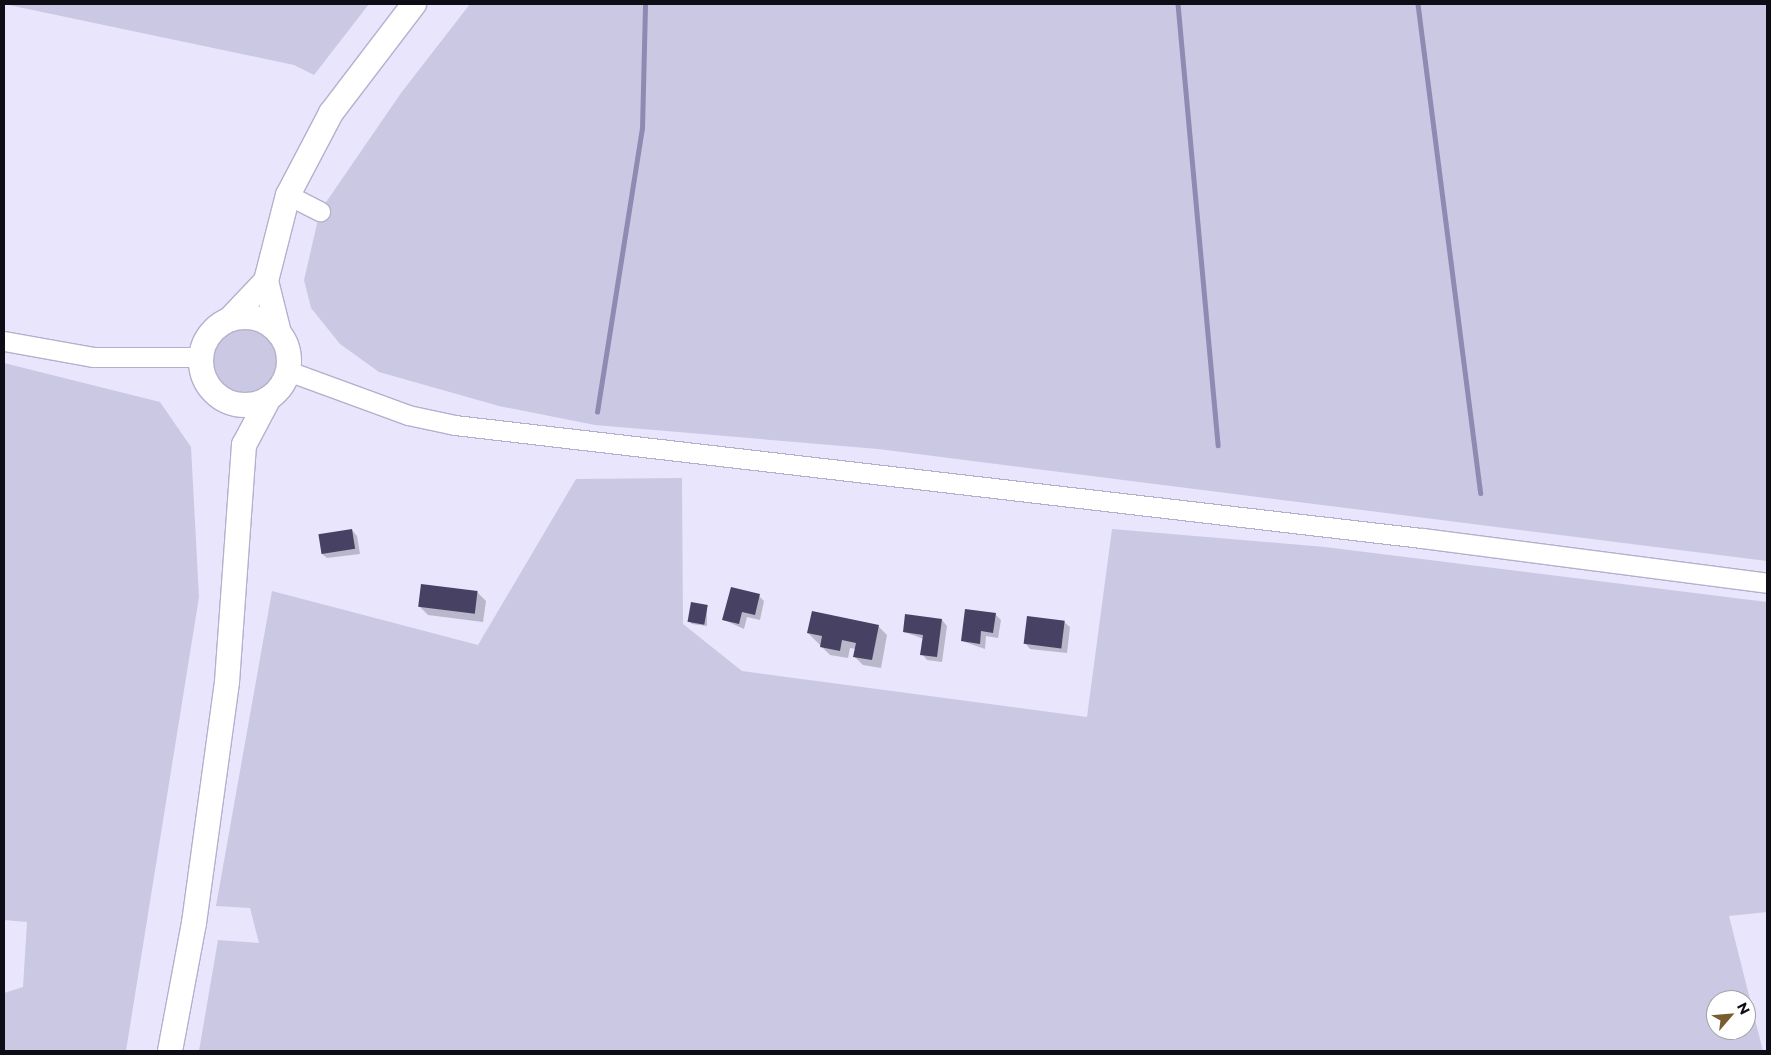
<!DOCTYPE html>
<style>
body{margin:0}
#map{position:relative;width:1771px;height:1055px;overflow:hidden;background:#e8e5fd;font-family:Montserrat,sans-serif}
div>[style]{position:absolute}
.green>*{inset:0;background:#cbc8e4}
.round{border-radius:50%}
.shadow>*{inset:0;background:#0003}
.stream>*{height:4.5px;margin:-2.25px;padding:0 2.25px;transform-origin:2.25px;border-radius:2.25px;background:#908ab2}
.building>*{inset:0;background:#474164;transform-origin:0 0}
.roads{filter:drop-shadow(1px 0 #b4b0cc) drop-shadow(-1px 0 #b4b0cc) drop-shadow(0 1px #b4b0cc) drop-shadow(0 -1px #b4b0cc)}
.minor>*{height:19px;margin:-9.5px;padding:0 9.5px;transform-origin:9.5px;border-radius:9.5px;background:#fff}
.major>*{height:24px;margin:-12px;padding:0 12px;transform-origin:12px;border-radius:12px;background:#fff}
.major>.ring{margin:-12px;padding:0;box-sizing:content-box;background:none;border:24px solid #fff;border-radius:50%}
span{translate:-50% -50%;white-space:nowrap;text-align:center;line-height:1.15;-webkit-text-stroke:5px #fff;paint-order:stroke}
.frame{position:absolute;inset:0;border:5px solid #0e0d16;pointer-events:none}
.north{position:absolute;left:1706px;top:990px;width:50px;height:50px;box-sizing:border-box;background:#fff;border:1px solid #9f9ea2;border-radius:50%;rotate:63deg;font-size:14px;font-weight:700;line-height:20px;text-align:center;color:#0e0d16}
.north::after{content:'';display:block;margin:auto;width:18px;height:22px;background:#785e2f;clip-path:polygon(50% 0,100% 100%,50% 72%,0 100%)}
</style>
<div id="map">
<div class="green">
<i style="clip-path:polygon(4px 4px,369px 4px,314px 75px,294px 65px)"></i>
<i style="clip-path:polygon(470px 4px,1767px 4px,1767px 561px,878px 449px,595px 425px,499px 406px,379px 372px,340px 344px,311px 308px,304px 280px,320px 211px,401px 93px)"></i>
<i class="round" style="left:211px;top:327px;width:70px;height:70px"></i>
<i style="clip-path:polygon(4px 363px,160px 402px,191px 447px,199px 597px,126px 1051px,4px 1051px,4px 993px,23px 987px,27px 922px,4px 920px)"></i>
<i style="clip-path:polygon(evenodd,682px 478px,683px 624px,742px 671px,1087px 717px,1112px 529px,1325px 547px,1767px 602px,1767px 912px,1729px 916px,1763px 1051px,199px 1051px,218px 940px,259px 943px,250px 908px,216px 906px,272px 591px,478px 645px,576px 479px,682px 478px,1716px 1000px,1746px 1000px,1746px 1030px,1716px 1030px,1716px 1000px)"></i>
</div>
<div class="shadow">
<i style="clip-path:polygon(352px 530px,357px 536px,360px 554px,327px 558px,321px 553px)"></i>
<i style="clip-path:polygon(477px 592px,486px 601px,483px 622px,428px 615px,420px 607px)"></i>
<i style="clip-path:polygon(759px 596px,764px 601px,760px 620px,747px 617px,744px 629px,724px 620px)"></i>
<i style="clip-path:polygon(707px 606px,707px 626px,692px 624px,690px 622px)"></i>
<i style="clip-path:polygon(813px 613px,879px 627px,887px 635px,881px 668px,863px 665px,854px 656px,856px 649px,850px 648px,848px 658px,830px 655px,808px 633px)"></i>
<i style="clip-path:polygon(995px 614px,1001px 620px,998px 638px,986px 636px,985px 649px,962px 641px)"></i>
<i style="clip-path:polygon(942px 620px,947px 626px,942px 662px,927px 660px,922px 654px,924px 639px,904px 632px)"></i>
<i style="clip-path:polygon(1064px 622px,1070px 627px,1067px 653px,1030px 649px,1025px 643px)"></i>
</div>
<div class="stream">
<i style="left:1178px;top:4px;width:443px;rotate:84.8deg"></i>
<i style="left:1418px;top:4px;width:493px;rotate:82.7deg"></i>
<i style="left:597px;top:412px;width:287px;rotate:-81deg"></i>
<i style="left:642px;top:129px;width:125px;rotate:-88.6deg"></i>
</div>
<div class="building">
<i style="left:352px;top:529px;width:20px;height:34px;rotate:81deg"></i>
<i style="left:421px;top:584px;width:57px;height:23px;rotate:7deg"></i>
<i style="clip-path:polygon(731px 587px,760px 594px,755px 615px,742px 612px,739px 624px,722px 620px)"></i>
<i style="left:691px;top:602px;width:17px;height:20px;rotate:10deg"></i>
<i style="clip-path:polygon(965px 609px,996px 613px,993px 633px,981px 631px,980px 644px,961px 641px)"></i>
<i style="clip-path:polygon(812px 611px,879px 625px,872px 660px,853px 657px,856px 643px,842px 640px,840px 651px,820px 647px,822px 636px,807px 633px)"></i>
<i style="clip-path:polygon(905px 614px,942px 619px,937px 657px,920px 655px,923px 635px,903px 632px)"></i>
<i style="left:1027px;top:616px;width:38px;height:28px;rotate:7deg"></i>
</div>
<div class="roads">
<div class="minor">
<i style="left:288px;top:195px;width:36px;rotate:27deg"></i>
<i style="left:4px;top:341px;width:90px;rotate:10.2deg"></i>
<i style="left:93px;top:357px;width:107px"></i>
<i style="left:288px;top:371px;width:128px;rotate:20.1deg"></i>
<i style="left:408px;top:415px;width:48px;rotate:12deg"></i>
<i style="left:455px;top:425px;width:974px;rotate:6.67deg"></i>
<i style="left:1422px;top:538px;width:348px;rotate:7.4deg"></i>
</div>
<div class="major">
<i style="left:266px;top:281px;width:54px;rotate:76deg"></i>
<i class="ring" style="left:201px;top:317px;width:64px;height:64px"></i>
<i style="left:230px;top:319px;width:52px;rotate:-46.5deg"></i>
<i style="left:266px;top:281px;width:89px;rotate:-75.7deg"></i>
<i style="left:288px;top:195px;width:93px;rotate:-62.3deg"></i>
<i style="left:331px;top:113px;width:137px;rotate:-52.7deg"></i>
<i style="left:170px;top:1051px;width:130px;rotate:-79.4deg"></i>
<i style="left:194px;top:923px;width:243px;rotate:-82.2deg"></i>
<i style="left:227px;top:682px;width:238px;rotate:-85.9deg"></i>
<i style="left:244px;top:445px;width:53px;rotate:-62deg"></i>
</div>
</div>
<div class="frame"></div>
<div class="north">N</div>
</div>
